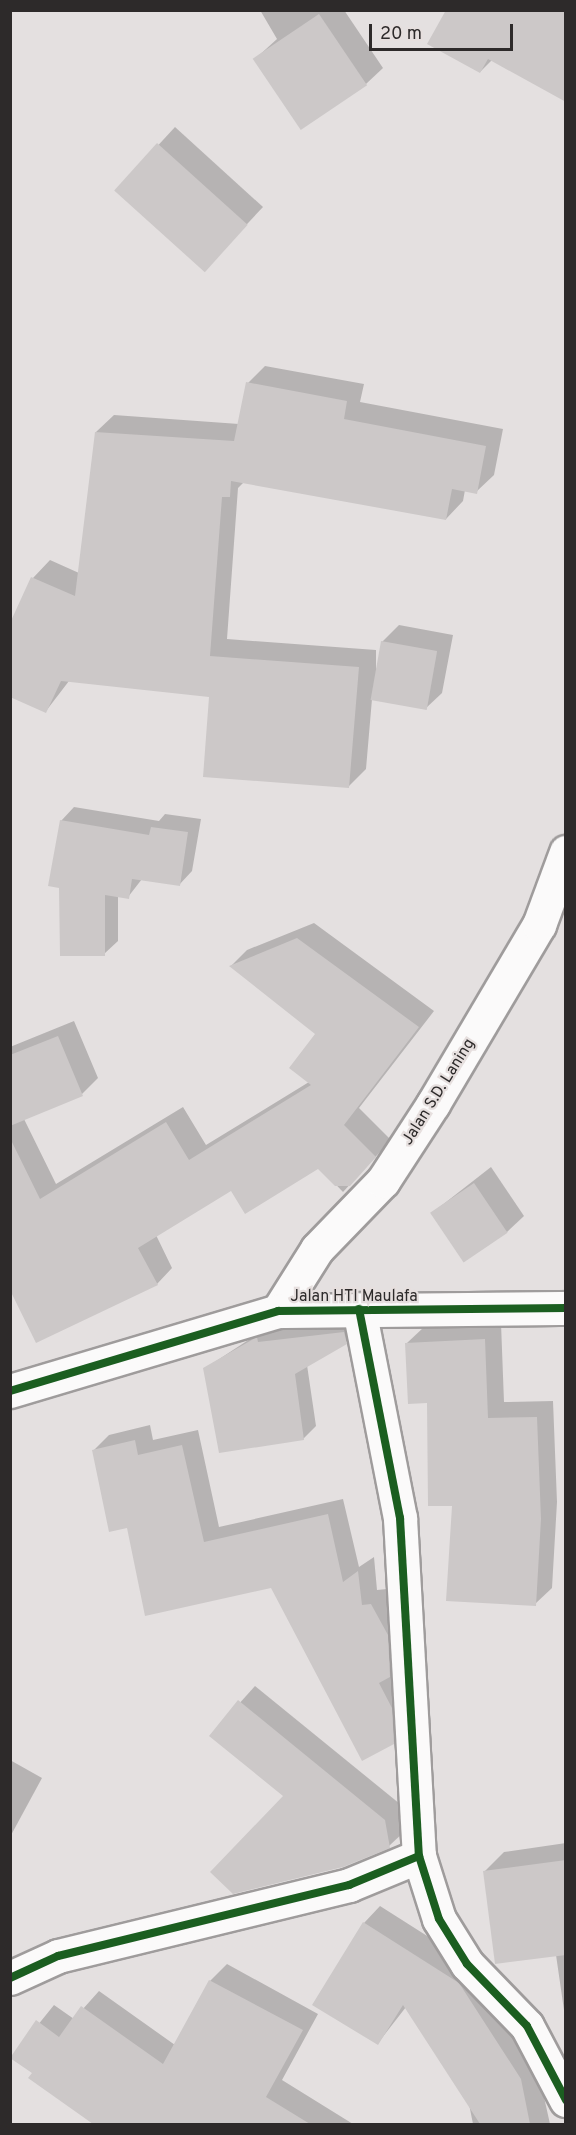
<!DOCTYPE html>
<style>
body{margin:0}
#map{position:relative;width:576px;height:2135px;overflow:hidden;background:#e4e0e0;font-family:Overpass,sans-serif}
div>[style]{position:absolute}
.shadow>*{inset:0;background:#0003}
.building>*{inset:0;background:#ccc8c8;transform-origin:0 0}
.roads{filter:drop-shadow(2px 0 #9f9c9c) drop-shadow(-2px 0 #9f9c9c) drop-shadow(0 2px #9f9c9c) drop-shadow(0 -2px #9f9c9c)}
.minor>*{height:33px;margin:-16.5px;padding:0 16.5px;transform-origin:16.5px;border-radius:16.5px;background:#fbfafa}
.cycleway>*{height:8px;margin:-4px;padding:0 4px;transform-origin:4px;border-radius:4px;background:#1b5e20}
span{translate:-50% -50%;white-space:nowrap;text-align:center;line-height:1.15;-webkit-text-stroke:4.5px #e6dfde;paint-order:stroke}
.street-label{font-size:16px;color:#2d2a2a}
.frame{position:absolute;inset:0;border:12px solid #2d2a2a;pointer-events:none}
.scale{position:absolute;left:369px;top:24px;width:144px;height:27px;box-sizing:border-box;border:3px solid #2d2a2a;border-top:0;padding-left:8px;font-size:18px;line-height:21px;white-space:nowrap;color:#2d2a2a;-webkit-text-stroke:4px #e6dfde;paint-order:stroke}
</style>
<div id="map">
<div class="shadow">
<i style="clip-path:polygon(260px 10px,344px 10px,383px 68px,366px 84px,255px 59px,277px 39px)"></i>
<i style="clip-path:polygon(448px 10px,492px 60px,480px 72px)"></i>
<i style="clip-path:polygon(175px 127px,263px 207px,219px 254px,116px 191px)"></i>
<i style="clip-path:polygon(265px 366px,364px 384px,360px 402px,503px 429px,494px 475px,476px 492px,465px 490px,463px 501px,446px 519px,244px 482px,238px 488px,227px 639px,376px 650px,376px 672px,382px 642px,399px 625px,453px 635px,442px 693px,425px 709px,372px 699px,366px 769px,348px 787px,211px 696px,69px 681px,46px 711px,10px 627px,33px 578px,50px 560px,79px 573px,96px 432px,114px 415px,239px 424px,248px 383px)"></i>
<i style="clip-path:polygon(74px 807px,159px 821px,165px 814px,201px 819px,192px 871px,179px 885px,142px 879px,128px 897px,118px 895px,118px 941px,104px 954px,61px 821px)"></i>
<i style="clip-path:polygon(314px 923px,434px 1011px,359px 1108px,391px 1140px,343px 1192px,319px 1167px,232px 1189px,156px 1235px,172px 1268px,157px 1284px,10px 1265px,10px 1047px,74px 1021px,98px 1078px,82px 1094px,24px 1119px,56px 1184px,183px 1107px,206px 1145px,309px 1082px,317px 1034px,231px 966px,247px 950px)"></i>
<i style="clip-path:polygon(491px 1167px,524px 1216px,507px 1232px,432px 1213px)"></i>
<i style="clip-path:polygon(357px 1320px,359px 1329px,346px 1342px,307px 1365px,316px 1426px,303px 1439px,204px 1369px,270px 1326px,271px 1330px)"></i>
<i style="clip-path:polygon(501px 1323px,504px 1402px,553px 1401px,557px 1502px,552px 1588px,535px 1604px,453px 1504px,428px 1402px,407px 1343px,424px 1327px)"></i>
<i style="clip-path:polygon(150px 1425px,153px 1440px,198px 1430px,219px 1527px,343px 1499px,359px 1567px,374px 1557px,377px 1590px,387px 1589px,403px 1618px,409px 1727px,393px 1743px,272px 1586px,128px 1526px,93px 1451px,109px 1435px)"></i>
<i style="clip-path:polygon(255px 1686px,400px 1804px,405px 1831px,389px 1846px,286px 1796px,211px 1735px)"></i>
<i style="clip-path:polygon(10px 1760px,42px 1778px,10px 1837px)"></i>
<i style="clip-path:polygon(566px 1843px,566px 2024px,556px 1955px,484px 1872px,504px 1852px)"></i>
<i style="clip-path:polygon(380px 1906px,476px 1967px,536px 2061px,550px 2124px,473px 2124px,469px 2104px,406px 2007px,378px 2043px,364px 1923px)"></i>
<i style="clip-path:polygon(227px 1964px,318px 2014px,282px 2080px,353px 2124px,99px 2124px,12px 2057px,54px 2005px,74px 2019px,99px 1991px,175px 2045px,210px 1981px)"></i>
</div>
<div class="building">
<i style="clip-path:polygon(446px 10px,566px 10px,566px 102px,488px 59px,480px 73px,427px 44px)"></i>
<i style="left:319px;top:14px;width:86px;height:80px;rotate:56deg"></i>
<i style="left:157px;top:143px;width:122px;height:64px;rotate:42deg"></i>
<i style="clip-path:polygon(246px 382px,347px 401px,344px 419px,486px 446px,477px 494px,452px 489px,446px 520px,231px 481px,230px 497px,222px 497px,210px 656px,359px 667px,349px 788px,203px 777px,209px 697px,61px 681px,46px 713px,10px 697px,10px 623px,31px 577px,75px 596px,95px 432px,234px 441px)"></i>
<i style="left:381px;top:641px;width:57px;height:60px;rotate:10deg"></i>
<i style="clip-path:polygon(60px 820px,149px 835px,151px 827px,188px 832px,180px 886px,132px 879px,129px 899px,105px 895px,105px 956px,60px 956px,59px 888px,48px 886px)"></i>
<i style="clip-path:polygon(297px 938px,419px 1027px,344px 1125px,376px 1157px,350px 1186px,335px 1186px,318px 1169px,245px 1214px,231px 1191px,138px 1248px,158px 1285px,36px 1343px,10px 1290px,10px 1138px,40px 1199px,166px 1122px,189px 1160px,311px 1085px,289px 1068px,315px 1034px,229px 966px)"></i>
<i style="clip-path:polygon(58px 1036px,83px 1096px,10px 1126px,10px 1055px)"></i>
<i style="left:474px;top:1183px;width:60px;height:53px;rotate:56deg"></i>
<i style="clip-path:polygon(344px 1332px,347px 1344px,295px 1374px,304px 1440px,219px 1453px,203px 1368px,257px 1337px,258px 1342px)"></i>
<i style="clip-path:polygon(485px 1339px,488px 1418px,537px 1417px,541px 1519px,536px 1606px,446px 1601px,452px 1506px,428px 1506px,427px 1403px,408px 1404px,405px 1343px)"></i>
<i style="clip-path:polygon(135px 1440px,138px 1455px,182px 1445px,204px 1542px,328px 1514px,343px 1582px,358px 1571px,362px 1605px,371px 1604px,388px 1635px,390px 1677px,379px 1683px,392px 1708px,394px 1744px,362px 1761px,271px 1588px,145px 1616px,127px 1528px,109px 1532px,92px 1450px)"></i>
<i style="clip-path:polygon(238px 1700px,385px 1820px,390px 1848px,343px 1867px,233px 1894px,210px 1872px,283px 1796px,209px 1736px)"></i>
<i style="clip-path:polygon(566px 1860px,566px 1955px,495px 1964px,483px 1871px)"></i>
<i style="clip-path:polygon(363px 1922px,459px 1983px,521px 2079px,530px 2124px,480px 2124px,403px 2005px,378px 2045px,312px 2005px)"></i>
<i style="clip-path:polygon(209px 1980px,303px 2030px,266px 2097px,310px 2124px,93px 2124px,28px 2078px,32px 2073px,10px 2058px,36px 2020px,59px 2037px,81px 2006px,163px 2064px)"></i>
</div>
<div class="roads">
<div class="minor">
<i style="left:359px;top:1309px;width:213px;rotate:78.9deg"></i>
<i style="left:400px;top:1518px;width:339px;rotate:86.8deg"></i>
<i style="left:278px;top:1311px;width:73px;rotate:-57.8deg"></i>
<i style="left:317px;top:1249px;width:95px;rotate:-45.9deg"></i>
<i style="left:383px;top:1181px;width:92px;rotate:-57deg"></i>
<i style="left:433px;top:1104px;width:208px;rotate:-59.4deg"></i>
<i style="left:539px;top:925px;width:78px;rotate:-69.7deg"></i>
<i style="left:10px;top:1391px;width:280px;rotate:-16.6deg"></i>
<i style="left:278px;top:1311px;width:288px;rotate:-0.6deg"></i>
<i style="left:10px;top:1978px;width:53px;rotate:-24.6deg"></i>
<i style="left:58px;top:1956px;width:300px;rotate:-13.7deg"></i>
<i style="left:349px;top:1885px;width:76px;rotate:-22.5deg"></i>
<i style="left:419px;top:1856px;width:66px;rotate:72.4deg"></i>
<i style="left:439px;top:1919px;width:53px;rotate:58.1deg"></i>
<i style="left:467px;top:1964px;width:86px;rotate:45.9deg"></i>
<i style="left:527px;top:2026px;width:84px;rotate:62.2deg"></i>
</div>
</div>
<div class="cycleway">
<i style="left:359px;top:1309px;width:213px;rotate:78.9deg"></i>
<i style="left:400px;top:1518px;width:339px;rotate:86.8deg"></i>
<i style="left:10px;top:1391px;width:280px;rotate:-16.6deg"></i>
<i style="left:278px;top:1311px;width:288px;rotate:-0.6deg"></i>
<i style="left:10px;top:1978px;width:53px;rotate:-24.6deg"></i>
<i style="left:58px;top:1956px;width:300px;rotate:-13.7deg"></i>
<i style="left:349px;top:1885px;width:76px;rotate:-22.5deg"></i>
<i style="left:419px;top:1856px;width:66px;rotate:72.4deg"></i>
<i style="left:439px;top:1919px;width:53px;rotate:58.1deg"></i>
<i style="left:467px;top:1964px;width:86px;rotate:45.9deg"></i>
<i style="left:527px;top:2026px;width:84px;rotate:62.2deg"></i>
</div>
<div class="street-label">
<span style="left:439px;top:1092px;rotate:-58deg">Jalan S.D. Laning</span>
<span style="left:354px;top:1297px">Jalan HTI Maulafa</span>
</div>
<div class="frame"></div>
<div class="scale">20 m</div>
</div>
